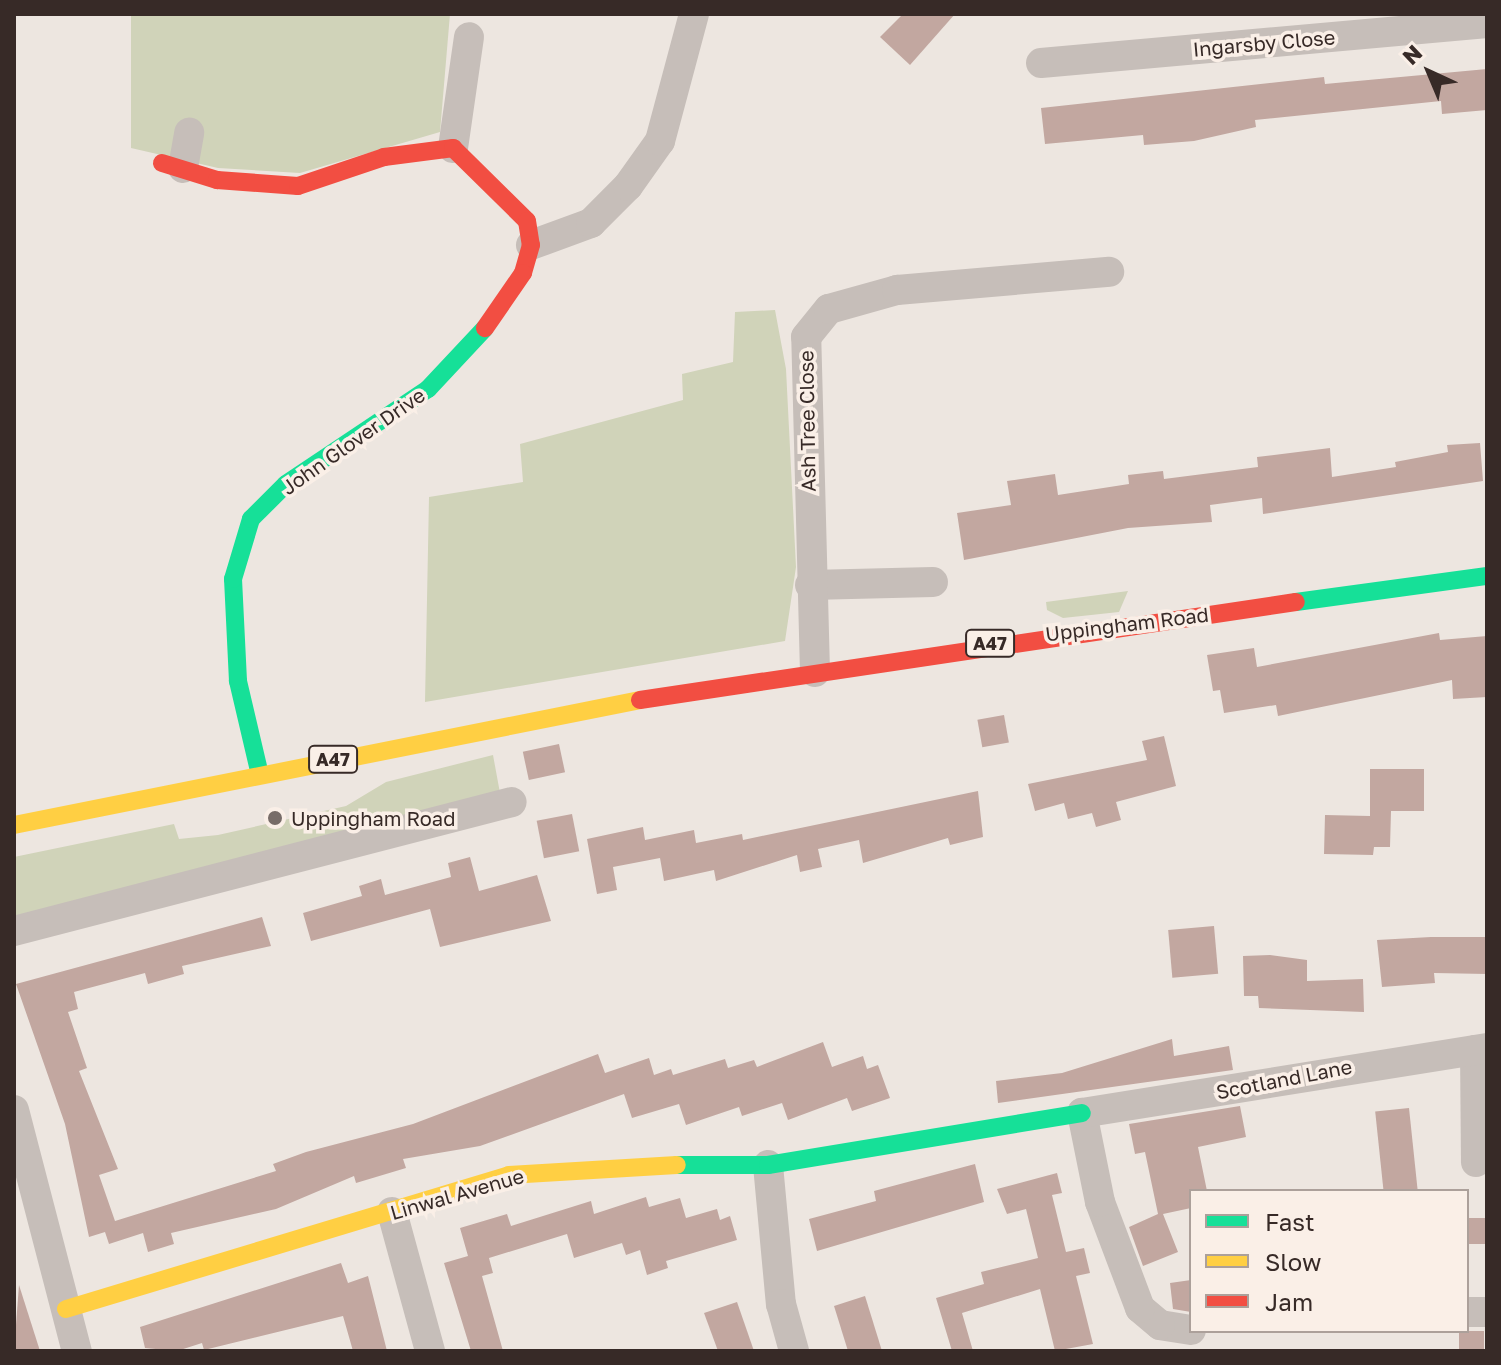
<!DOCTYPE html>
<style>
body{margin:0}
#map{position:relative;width:1501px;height:1365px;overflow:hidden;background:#ede6e0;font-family:"Golos Text",sans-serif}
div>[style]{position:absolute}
.green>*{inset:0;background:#d0d3b9}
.building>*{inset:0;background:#c2a7a0;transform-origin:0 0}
.street>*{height:30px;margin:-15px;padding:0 15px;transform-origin:15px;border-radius:15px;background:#c6beb9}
.fast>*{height:18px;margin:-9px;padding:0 9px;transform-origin:9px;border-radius:9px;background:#16e098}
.slow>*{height:18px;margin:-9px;padding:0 9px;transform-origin:9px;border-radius:9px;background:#ffcf43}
.jam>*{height:18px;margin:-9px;padding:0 9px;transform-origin:9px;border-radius:9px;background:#f24e42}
.dots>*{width:22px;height:22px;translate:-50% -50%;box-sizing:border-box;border:4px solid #faefe7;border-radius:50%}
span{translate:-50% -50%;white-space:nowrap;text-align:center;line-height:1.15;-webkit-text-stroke:7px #faefe7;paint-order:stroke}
.shield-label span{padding:2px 6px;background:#faefe7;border:2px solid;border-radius:6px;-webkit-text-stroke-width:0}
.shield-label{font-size:18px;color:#372a27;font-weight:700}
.street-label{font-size:20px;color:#372a27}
.poi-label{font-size:20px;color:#372a27}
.left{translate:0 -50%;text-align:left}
.frame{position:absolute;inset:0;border:16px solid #372a27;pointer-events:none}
.legend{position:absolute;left:1189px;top:1189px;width:280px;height:144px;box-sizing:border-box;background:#faefe7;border:2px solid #aca09a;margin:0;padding:10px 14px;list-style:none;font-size:24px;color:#372a27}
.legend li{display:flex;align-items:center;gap:16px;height:40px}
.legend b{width:40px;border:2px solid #aca09a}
.north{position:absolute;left:1389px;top:32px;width:80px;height:80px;-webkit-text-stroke:6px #faefe7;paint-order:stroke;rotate:316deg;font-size:22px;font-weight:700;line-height:32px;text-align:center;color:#372a27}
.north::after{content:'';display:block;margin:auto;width:28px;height:36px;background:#372a27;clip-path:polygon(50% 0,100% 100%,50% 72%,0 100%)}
</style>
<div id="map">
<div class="green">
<i style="clip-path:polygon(131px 14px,450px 14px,440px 132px,300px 173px,218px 168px,131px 148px)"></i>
<i style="clip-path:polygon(775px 310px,786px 369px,796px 567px,785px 641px,425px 702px,429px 497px,523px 482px,520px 444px,683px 400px,682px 374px,733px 362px,735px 312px)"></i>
<i style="clip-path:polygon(1128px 591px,1119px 612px,1063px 618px,1047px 610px,1046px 602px)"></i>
<i style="clip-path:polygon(493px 755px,500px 793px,14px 917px,14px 857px,174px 824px,179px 839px,218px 835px,346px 806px,386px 782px)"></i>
</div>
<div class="building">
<i style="clip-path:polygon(903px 14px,955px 14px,910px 65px,880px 37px)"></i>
<i style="clip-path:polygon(1487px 69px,1487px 110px,1442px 114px,1441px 101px,1255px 120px,1256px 127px,1194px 141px,1144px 145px,1143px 135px,1045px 144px,1041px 108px,1324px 77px,1325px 84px)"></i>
<i style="clip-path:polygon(1480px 443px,1483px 481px,1263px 514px,1262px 498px,1210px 505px,1212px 522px,1128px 528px,964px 560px,957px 513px,1011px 505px,1007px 481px,1055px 474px,1058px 495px,1129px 484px,1128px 475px,1163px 471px,1164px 479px,1258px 467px,1257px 457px,1330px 448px,1332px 477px,1396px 467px,1395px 462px,1448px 452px,1447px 445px)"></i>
<i style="clip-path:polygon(1439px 633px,1440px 640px,1487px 636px,1487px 697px,1453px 699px,1452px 680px,1278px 716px,1276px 705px,1224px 713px,1220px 690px,1213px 691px,1207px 655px,1254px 648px,1257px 667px)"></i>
<i style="left:1004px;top:715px;width:28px;height:27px;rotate:80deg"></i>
<i style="clip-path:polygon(1164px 736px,1176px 786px,1116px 802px,1121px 820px,1096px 827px,1092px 813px,1068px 819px,1064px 803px,1035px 811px,1028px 784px,1147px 760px,1142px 741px)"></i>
<i style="left:559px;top:744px;width:29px;height:37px;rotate:78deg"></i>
<i style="clip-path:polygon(1370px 769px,1424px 769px,1424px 811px,1391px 811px,1390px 847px,1374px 847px,1373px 855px,1324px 854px,1325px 815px,1370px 816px)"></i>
<i style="clip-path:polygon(978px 791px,983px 837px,950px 845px,948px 838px,863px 863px,859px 840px,818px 849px,822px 867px,800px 872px,797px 855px,716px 881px,714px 870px,664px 881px,660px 858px,613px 867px,617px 890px,597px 894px,587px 839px,643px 827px,645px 840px,694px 830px,696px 843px,742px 834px,743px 840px)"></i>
<i style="left:572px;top:814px;width:38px;height:36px;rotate:79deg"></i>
<i style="clip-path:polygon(470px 857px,479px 891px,537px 875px,551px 921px,440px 947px,430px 909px,311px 941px,303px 913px,362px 896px,359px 886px,381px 879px,385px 895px,451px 877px,448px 863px)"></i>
<i style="clip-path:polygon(262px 917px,271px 946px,182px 966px,184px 974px,148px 984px,145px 973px,74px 992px,78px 1009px,68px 1012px,87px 1068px,79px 1071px,118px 1169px,99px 1175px,115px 1221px,276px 1171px,273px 1164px,306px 1152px,413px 1124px,598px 1054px,605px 1073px,649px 1058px,654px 1075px,671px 1069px,673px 1075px,725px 1059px,728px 1068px,754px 1060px,757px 1067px,823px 1042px,832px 1067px,863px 1056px,867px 1069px,878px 1065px,890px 1098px,852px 1111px,847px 1098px,788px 1120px,782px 1103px,742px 1116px,739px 1107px,686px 1125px,679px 1104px,632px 1118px,624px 1094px,480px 1146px,403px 1159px,406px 1168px,356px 1183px,354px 1176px,276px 1209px,171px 1233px,174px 1244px,148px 1252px,143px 1233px,109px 1244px,105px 1232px,89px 1237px,65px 1124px,16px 984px)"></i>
<i style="left:1214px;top:926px;width:48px;height:46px;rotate:85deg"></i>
<i style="clip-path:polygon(1431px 937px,1487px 937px,1487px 974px,1434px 973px,1435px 983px,1382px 987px,1377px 940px)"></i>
<i style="clip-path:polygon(1270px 955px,1307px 960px,1307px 981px,1363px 979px,1364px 1012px,1259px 1008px,1258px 996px,1244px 996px,1243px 956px)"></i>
<i style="clip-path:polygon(1172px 1039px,1174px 1056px,1229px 1046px,1233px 1070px,998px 1103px,996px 1081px,1062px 1073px)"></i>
<i style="clip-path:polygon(1240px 1106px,1246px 1137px,1198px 1147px,1207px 1191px,1191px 1191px,1191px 1208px,1163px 1214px,1178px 1252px,1143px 1266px,1129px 1227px,1158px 1214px,1145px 1152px,1135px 1154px,1129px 1124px)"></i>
<i style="left:1409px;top:1108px;width:83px;height:34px;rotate:84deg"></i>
<i style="clip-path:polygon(975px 1164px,984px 1202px,817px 1251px,809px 1219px,876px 1201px,874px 1191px)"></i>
<i style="clip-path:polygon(1057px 1173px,1062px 1193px,1052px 1195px,1066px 1252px,1084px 1248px,1090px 1273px,1076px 1276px,1093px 1344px,1055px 1351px,1040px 1289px,962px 1313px,973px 1351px,952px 1351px,936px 1298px,984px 1284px,981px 1272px,1038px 1258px,1026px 1209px,1007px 1214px,997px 1189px)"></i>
<i style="clip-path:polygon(646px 1197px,649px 1207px,680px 1198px,686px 1218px,717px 1209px,720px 1220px,730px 1216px,737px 1240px,666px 1261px,668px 1268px,647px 1275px,640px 1250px,626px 1255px,622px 1243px,574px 1258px,567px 1234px,489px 1258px,493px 1273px,482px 1276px,503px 1351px,471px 1351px,444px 1263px,468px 1256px,460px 1228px,507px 1214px,511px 1226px,591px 1201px,594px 1214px)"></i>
<i style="left:1487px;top:1218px;width:26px;height:20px;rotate:90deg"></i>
<i style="clip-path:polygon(341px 1263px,348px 1283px,368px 1276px,387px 1351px,353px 1351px,343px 1316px,204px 1350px,202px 1343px,177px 1351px,145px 1348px,140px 1327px)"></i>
<i style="clip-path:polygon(1191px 1280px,1191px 1312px,1173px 1309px,1170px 1283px)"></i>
<i style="clip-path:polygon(19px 1285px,40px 1351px,14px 1351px)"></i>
<i style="clip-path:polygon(865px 1296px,882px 1351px,848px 1351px,834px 1306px)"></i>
<i style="clip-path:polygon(737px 1302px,754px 1351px,718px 1351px,704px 1313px)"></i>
<i style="left:1459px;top:1331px;width:25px;height:20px"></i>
</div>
<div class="street">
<i style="left:1041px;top:63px;width:448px;rotate:-5.1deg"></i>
<i style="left:453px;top:148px;width:112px;rotate:-81.8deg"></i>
<i style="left:183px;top:168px;width:36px;rotate:-80deg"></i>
<i style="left:531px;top:245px;width:64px;rotate:-20.1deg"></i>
<i style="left:591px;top:223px;width:52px;rotate:-45deg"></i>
<i style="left:628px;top:186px;width:55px;rotate:-54.6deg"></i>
<i style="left:660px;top:141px;width:131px;rotate:-75deg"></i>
<i style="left:810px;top:585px;width:123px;rotate:-1.4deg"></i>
<i style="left:815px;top:672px;width:335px;rotate:-91.5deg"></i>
<i style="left:806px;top:337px;width:36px;rotate:-51deg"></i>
<i style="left:829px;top:309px;width:71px;rotate:-15.6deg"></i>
<i style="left:897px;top:290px;width:213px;rotate:-4.9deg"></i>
<i style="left:14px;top:931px;width:514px;rotate:-14.52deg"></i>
<i style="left:1475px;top:1050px;width:112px;rotate:89.5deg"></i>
<i style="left:14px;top:1110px;width:249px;rotate:75.4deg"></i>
<i style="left:768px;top:1165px;width:140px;rotate:84.7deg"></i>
<i style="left:781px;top:1304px;width:49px;rotate:74.5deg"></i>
<i style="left:392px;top:1212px;width:144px;rotate:74.7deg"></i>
<i style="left:1467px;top:1312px;width:20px"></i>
<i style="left:1191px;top:1330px;width:31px;rotate:-171deg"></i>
<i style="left:1160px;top:1325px;width:26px;rotate:-140deg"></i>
<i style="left:1140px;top:1308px;width:113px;rotate:-110.7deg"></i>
<i style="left:1100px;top:1202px;width:91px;rotate:-101.4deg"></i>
<i style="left:1082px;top:1113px;width:410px;rotate:-9.1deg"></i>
</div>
<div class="fast">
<i style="left:1296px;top:602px;width:193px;rotate:-7.8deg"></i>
<i style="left:260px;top:775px;width:97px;rotate:-103.2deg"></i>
<i style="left:238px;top:681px;width:102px;rotate:-92.8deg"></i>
<i style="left:233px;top:579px;width:63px;rotate:-73.3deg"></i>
<i style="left:251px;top:519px;width:49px;rotate:-45deg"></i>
<i style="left:286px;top:484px;width:171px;rotate:-33.8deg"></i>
<i style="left:428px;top:389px;width:83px;rotate:-46.9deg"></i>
<i style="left:677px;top:1165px;width:91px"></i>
<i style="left:768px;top:1165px;width:318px;rotate:-9.4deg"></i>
</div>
<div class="slow">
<i style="left:14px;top:825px;width:638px;rotate:-11.29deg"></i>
<i style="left:66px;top:1309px;width:463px;rotate:-16.8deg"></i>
<i style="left:509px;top:1175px;width:168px;rotate:-3.4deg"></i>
</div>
<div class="jam">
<i style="left:162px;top:163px;width:58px;rotate:17.2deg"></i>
<i style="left:217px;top:180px;width:81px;rotate:4.2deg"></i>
<i style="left:298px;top:186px;width:91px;rotate:-18.6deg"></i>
<i style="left:384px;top:157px;width:70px;rotate:-7.4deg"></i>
<i style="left:453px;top:148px;width:104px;rotate:44.6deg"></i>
<i style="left:527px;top:221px;width:24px;rotate:81deg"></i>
<i style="left:531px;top:245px;width:29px;rotate:106deg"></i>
<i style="left:523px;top:273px;width:67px;rotate:124.6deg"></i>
<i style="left:640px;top:700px;width:663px;rotate:-8.5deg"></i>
</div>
<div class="dots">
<i style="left:275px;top:818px;background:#776c68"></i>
</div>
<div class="shield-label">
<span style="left:990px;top:643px">A47</span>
<span style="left:333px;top:759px">A47</span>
</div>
<div class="street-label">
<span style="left:1264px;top:43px;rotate:-5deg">Ingarsby Close</span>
<span style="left:807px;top:421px;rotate:-91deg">Ash Tree Close</span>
<span style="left:353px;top:441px;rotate:-35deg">John Glover Drive</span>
<span style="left:1127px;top:624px;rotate:-7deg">Uppingham Road</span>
<span style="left:1284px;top:1079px;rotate:-11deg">Scotland Lane</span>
<span style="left:457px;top:1194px;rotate:-16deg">Linwal Avenue</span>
</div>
<div class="poi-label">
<span class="left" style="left:291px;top:818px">Uppingham Road</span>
</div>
<div class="frame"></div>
<ul class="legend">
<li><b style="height:10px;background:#16e098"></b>Fast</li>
<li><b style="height:10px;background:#ffcf43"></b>Slow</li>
<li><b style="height:10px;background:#f24e42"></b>Jam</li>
</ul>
<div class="north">N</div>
</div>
